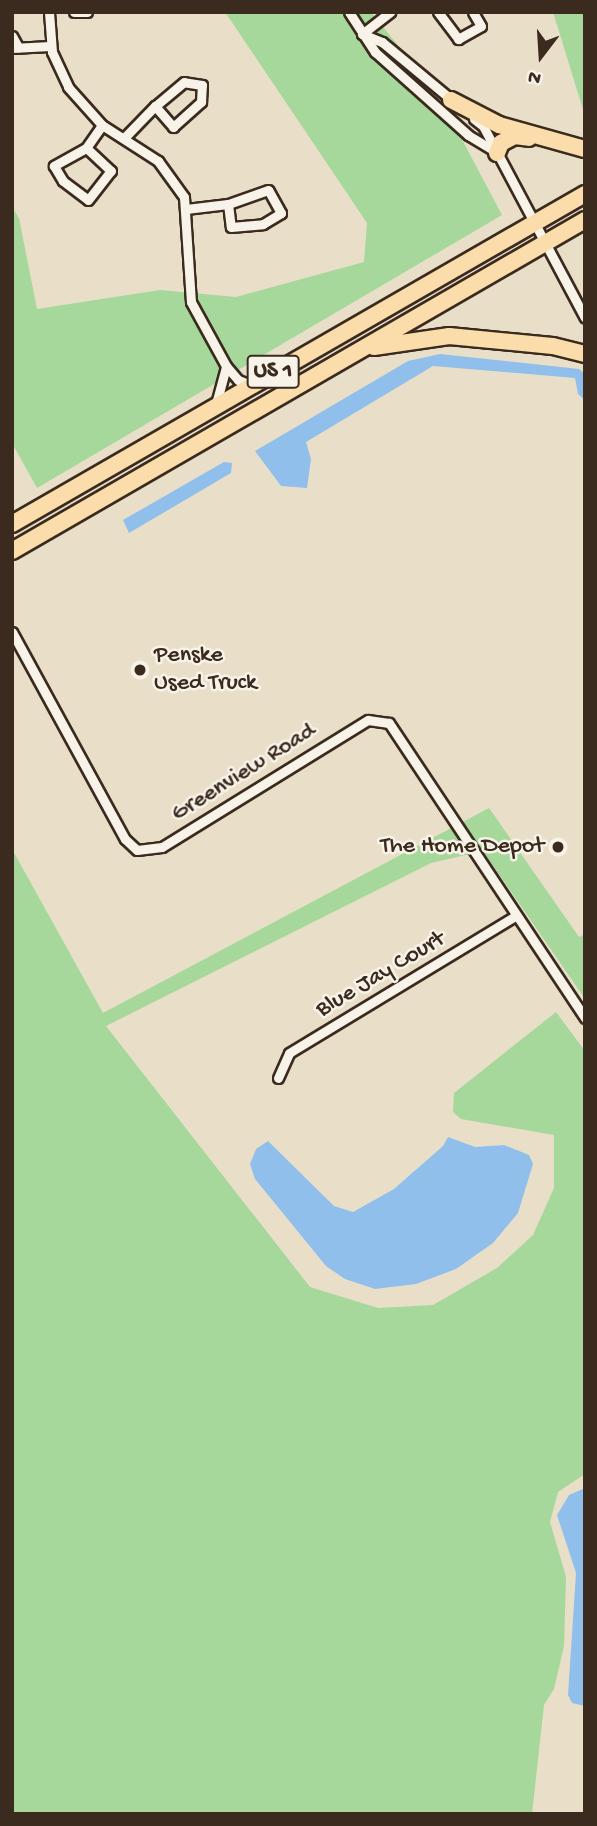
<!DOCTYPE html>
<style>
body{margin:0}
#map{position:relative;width:597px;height:1826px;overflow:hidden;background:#e9dfc9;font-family:"Gochi Hand",sans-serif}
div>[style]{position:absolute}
.green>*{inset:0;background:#a5d89a}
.water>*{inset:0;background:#90bfeb}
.roads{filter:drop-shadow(2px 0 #3b2a1e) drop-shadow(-2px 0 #3b2a1e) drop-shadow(0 2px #3b2a1e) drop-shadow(0 -2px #3b2a1e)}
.minor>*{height:9px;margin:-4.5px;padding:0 4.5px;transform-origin:4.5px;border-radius:4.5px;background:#f7f3e8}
.trunk>*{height:16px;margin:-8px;padding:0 8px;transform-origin:8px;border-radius:8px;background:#fbddab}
.dots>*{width:19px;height:19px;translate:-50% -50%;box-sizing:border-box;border:4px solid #f7f3e8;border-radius:50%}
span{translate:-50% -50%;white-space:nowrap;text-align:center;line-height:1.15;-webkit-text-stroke:5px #f7f3e8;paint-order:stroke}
.shield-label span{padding:2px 5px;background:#f7f3e8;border:2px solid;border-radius:5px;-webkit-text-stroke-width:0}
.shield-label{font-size:23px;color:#3b2a1e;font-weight:700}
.poi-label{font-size:24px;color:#3b2a1e}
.left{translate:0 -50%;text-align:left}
.right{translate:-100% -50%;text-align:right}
.street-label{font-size:24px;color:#3b2a1e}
.frame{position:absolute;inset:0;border:14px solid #3b2a1e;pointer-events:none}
.north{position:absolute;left:506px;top:21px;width:70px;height:70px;-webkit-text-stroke:5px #f7f3e8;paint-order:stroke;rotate:197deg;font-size:19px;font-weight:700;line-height:28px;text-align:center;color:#3b2a1e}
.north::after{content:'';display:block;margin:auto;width:24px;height:32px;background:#3b2a1e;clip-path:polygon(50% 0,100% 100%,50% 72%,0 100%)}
</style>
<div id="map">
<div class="green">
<i style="clip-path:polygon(225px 12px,371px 12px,439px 96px,502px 215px,37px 488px,12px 443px,12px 207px,19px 218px,37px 309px,160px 290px,236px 297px,364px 262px,367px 223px)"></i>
<i style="clip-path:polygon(553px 12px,585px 12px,585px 116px)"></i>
<i style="clip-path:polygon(489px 808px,579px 937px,585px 934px,585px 999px,483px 851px,431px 863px,106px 1026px,310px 1287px,378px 1308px,433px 1305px,497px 1268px,533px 1235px,554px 1188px,554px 1135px,461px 1119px,453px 1112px,454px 1093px,556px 1012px,585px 1051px,585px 1474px,558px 1492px,550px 1522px,566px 1577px,564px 1646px,554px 1689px,544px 1705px,532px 1814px,12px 1814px,12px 849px,103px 1013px)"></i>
</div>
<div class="water">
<i style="clip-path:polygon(440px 354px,579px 369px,585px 374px,585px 400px,578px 394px,575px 378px,433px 366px,306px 442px,311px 459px,307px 488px,281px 486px,255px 451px,408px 361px)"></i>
<i style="clip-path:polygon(224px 462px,232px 463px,231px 473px,129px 533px,123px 520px)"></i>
<i style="clip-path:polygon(448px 1137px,475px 1147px,504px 1145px,529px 1155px,533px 1164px,518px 1213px,493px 1243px,456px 1269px,416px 1284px,375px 1289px,345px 1279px,326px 1266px,255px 1179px,250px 1164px,256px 1149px,268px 1141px,334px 1206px,353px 1212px,394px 1189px,443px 1146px)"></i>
<i style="clip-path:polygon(585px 1488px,585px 1706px,572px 1703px,568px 1695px,576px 1573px,557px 1515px,569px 1495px)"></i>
</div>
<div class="roads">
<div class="minor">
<i style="left:49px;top:12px;width:40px;rotate:85.7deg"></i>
<i style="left:52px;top:52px;width:38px;rotate:65deg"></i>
<i style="left:68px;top:87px;width:51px;rotate:48.2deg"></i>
<i style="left:102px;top:125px;width:67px;rotate:32.7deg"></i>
<i style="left:158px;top:161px;width:44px;rotate:54.2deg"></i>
<i style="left:184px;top:197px;width:105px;rotate:86.2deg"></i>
<i style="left:191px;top:302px;width:73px;rotate:61.3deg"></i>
<i style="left:74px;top:12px;width:13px"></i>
<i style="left:349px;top:12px;width:48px;rotate:57deg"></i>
<i style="left:375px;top:52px;width:125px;rotate:41.7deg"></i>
<i style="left:468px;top:135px;width:33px;rotate:31deg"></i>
<i style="left:438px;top:12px;width:34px;rotate:53deg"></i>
<i style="left:458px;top:39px;width:26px;rotate:-29deg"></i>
<i style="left:481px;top:26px;width:16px;rotate:-120deg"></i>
<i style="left:362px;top:34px;width:22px;rotate:22deg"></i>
<i style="left:382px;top:42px;width:92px;rotate:39.7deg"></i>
<i style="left:362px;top:34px;width:36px;rotate:-38deg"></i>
<i style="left:12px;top:36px;width:13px;rotate:61deg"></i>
<i style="left:12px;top:48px;width:38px;rotate:-3deg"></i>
<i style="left:474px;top:119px;width:11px;rotate:38deg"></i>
<i style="left:483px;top:126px;width:217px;rotate:62deg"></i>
<i style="left:124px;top:138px;width:45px;rotate:-45.9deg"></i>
<i style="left:155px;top:106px;width:28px;rotate:49deg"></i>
<i style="left:173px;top:127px;width:38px;rotate:-42deg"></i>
<i style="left:201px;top:102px;width:17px;rotate:-87deg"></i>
<i style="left:202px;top:85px;width:18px;rotate:-171deg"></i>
<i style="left:184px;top:82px;width:38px;rotate:140deg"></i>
<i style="left:86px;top:148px;width:37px;rotate:151deg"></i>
<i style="left:54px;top:166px;width:17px;rotate:59deg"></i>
<i style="left:63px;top:181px;width:31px;rotate:37deg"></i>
<i style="left:88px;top:200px;width:37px;rotate:-52deg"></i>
<i style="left:111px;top:171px;width:34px;rotate:-137deg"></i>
<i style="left:86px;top:148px;width:28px;rotate:-55deg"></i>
<i style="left:186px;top:209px;width:42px;rotate:-6.8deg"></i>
<i style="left:228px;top:204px;width:23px;rotate:83deg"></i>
<i style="left:231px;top:227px;width:32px;rotate:-5deg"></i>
<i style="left:263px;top:224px;width:21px;rotate:-31deg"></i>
<i style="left:281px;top:213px;width:26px;rotate:-119deg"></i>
<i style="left:268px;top:190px;width:42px;rotate:160.7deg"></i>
<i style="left:216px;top:404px;width:39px;rotate:-75deg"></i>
<i style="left:226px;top:366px;width:18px;rotate:49deg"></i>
<i style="left:238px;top:380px;width:14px;rotate:21deg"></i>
<i style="left:12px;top:632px;width:236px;rotate:61.4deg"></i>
<i style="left:125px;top:839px;width:16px;rotate:43deg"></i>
<i style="left:137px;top:850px;width:25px;rotate:-7deg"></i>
<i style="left:162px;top:847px;width:242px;rotate:-31.7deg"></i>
<i style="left:368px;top:720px;width:21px;rotate:8deg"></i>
<i style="left:389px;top:723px;width:354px;rotate:56.4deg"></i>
<i style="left:278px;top:1078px;width:27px;rotate:-66deg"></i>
<i style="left:289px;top:1053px;width:264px;rotate:-31.2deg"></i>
</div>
<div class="trunk">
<i style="left:451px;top:100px;width:54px;rotate:27.5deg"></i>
<i style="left:499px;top:125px;width:89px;rotate:15.6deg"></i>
<i style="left:497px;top:153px;width:11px;rotate:-68deg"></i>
<i style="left:501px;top:143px;width:16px;rotate:-27deg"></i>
<i style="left:515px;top:136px;width:14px;rotate:8deg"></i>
<i style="left:374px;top:347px;width:76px;rotate:-8.3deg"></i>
<i style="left:449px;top:336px;width:104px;rotate:5.5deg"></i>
<i style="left:553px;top:346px;width:33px;rotate:14deg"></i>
<i style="left:12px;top:524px;width:661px;rotate:-29.94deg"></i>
<i style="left:12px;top:551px;width:662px;rotate:-30.01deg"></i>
</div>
</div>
<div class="dots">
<i style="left:140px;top:670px;background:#3b2a1e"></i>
<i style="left:558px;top:847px;background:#3b2a1e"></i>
</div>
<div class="shield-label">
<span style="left:273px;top:372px">US 1</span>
</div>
<div class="poi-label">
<span class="left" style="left:154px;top:670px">Penske<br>Used Truck</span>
<span class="right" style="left:544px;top:847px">The Home Depot</span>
</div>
<div class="street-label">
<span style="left:244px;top:773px;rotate:-32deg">Greenview Road</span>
<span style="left:381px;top:975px;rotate:-31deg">Blue Jay Court</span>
</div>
<div class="frame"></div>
<div class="north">N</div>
</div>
